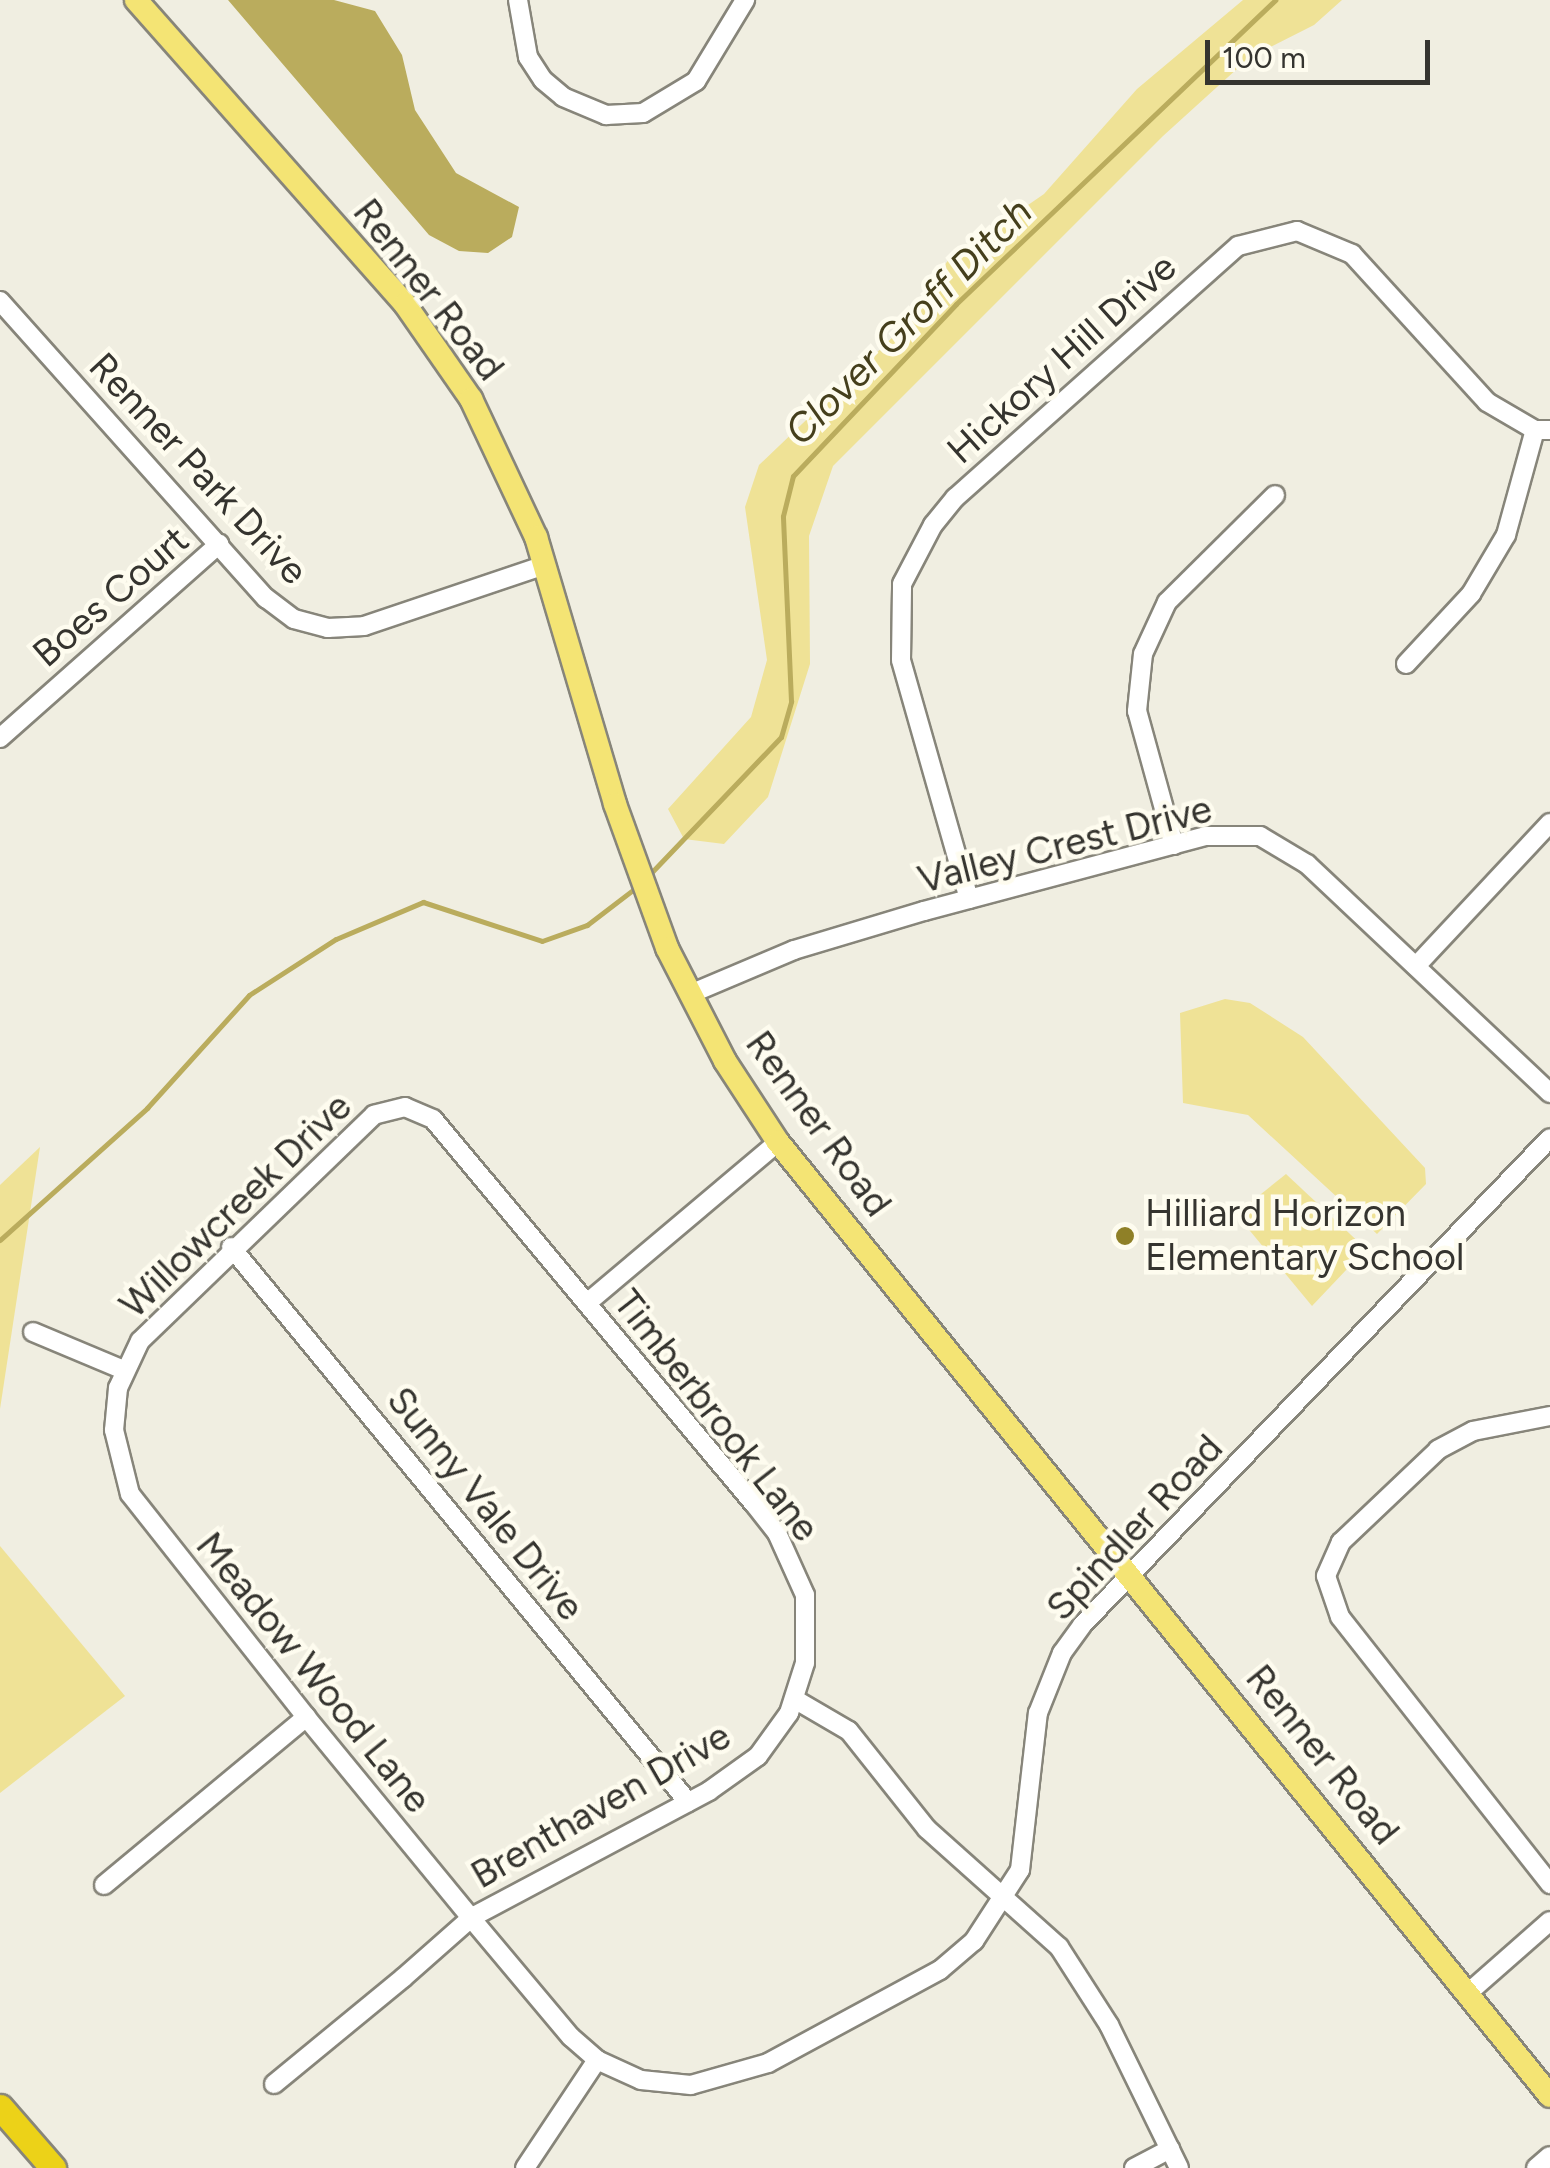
<!DOCTYPE html>
<style>
body{margin:0}
#map{position:relative;width:1550px;height:2168px;overflow:hidden;background:#f0eee1;font-family:Figtree,sans-serif}
div>[style]{position:absolute}
.green>*{inset:0;background:#efe296}
.water>*{inset:0;background:#baac5d}
.stream>*{height:5px;margin:-2.5px;padding:0 2.5px;transform-origin:2.5px;border-radius:2.5px;background:#baac5d}
.roads{filter:drop-shadow(2px 0 #87857a) drop-shadow(-2px 0 #87857a) drop-shadow(0 2px #87857a) drop-shadow(0 -2px #87857a)}
.minor>*{height:18px;margin:-9px;padding:0 9px;transform-origin:9px;border-radius:9px;background:#fff}
.major>*{height:22px;margin:-11px;padding:0 11px;transform-origin:11px;border-radius:11px;background:#f4e474}
.highway>*{height:25px;margin:-12.5px;padding:0 12.5px;transform-origin:12.5px;border-radius:12.5px;background:#ecd218}
.dots>*{width:28px;height:28px;translate:-50% -50%;box-sizing:border-box;border:5px solid #fefcef;border-radius:50%}
span{translate:-50% -50%;white-space:nowrap;text-align:center;line-height:1.15;-webkit-text-stroke:9px #fefcef;paint-order:stroke}
.street-label{font-size:38px;color:#35342f}
.poi-label{font-size:38px;color:#35342f}
.left{translate:0 -50%;text-align:left}
.water-label{font-size:40px;color:#453f1c;font-style:italic}
.scale{position:absolute;left:1205px;top:40px;width:225px;height:45px;box-sizing:border-box;border:5px solid #35342f;border-top:0;padding-left:12px;font-size:30px;line-height:35px;white-space:nowrap;color:#35342f;-webkit-text-stroke:8px #fefcef;paint-order:stroke}
</style>
<div id="map">
<div class="green">
<i style="clip-path:polygon(1243px 0,1342px 0,1314px 25px,1249px 58px,1163px 136px,833px 466px,809px 536px,810px 664px,768px 797px,724px 844px,684px 839px,668px 809px,751px 717px,767px 660px,745px 507px,759px 465px,894px 336px,949px 259px,1044px 194px,1137px 89px)"></i>
<i style="clip-path:polygon(1225px 999px,1250px 1003px,1303px 1037px,1425px 1168px,1426px 1184px,1377px 1234px,1248px 1115px,1183px 1103px,1180px 1013px)"></i>
<i style="clip-path:polygon(40px 1147px,0 1409px,0 1185px)"></i>
<i style="clip-path:polygon(1286px 1174px,1366px 1249px,1312px 1306px,1236px 1214px)"></i>
<i style="clip-path:polygon(0 1546px,125px 1696px,0 1793px)"></i>
</div>
<div class="water">
<i style="clip-path:polygon(228px 0,334px 0,375px 11px,402px 55px,415px 110px,456px 173px,519px 207px,512px 237px,488px 253px,459px 251px,429px 235px)"></i>
</div>
<div class="stream">
<i style="left:649px;top:875px;width:191px;rotate:-46.3deg"></i>
<i style="left:781px;top:737px;width:37px;rotate:-74deg"></i>
<i style="left:791px;top:701px;width:185px;rotate:-92.5deg"></i>
<i style="left:783px;top:516px;width:41px;rotate:-76deg"></i>
<i style="left:793px;top:476px;width:237px;rotate:-46.5deg"></i>
<i style="left:956px;top:304px;width:441px;rotate:-43.6deg"></i>
<i style="left:0;top:1240px;width:198px;rotate:-41.9deg"></i>
<i style="left:147px;top:1108px;width:152px;rotate:-47.9deg"></i>
<i style="left:249px;top:995px;width:103px;rotate:-32.8deg"></i>
<i style="left:336px;top:939px;width:95px;rotate:-23deg"></i>
<i style="left:423px;top:902px;width:125px;rotate:18.1deg"></i>
<i style="left:542px;top:941px;width:48px;rotate:-19.6deg"></i>
<i style="left:587px;top:925px;width:64px;rotate:-37.4deg"></i>
</div>
<div class="roads">
<div class="minor">
<i style="left:518px;top:0;width:58px;rotate:80deg"></i>
<i style="left:528px;top:57px;width:27px;rotate:57deg"></i>
<i style="left:543px;top:80px;width:26px;rotate:40deg"></i>
<i style="left:563px;top:97px;width:47px;rotate:22.7deg"></i>
<i style="left:606px;top:115px;width:37px;rotate:-3deg"></i>
<i style="left:643px;top:113px;width:62px;rotate:-31.1deg"></i>
<i style="left:696px;top:81px;width:95px;rotate:-58.8deg"></i>
<i style="left:0;top:301px;width:399px;rotate:48.2deg"></i>
<i style="left:266px;top:598px;width:35px;rotate:37deg"></i>
<i style="left:294px;top:619px;width:35px;rotate:15deg"></i>
<i style="left:328px;top:628px;width:36px;rotate:-3deg"></i>
<i style="left:364px;top:626px;width:191px;rotate:-18.6deg"></i>
<i style="left:1406px;top:664px;width:96px;rotate:-47.1deg"></i>
<i style="left:1471px;top:594px;width:69px;rotate:-59.3deg"></i>
<i style="left:1506px;top:535px;width:109px;rotate:-74.6deg"></i>
<i style="left:0;top:738px;width:293px;rotate:-41.5deg"></i>
<i style="left:1174px;top:845px;width:139px;rotate:-105.4deg"></i>
<i style="left:1137px;top:711px;width:57px;rotate:-84deg"></i>
<i style="left:1143px;top:654px;width:57px;rotate:-65.2deg"></i>
<i style="left:1167px;top:602px;width:152px;rotate:-44.7deg"></i>
<i style="left:969px;top:899px;width:248px;rotate:-105.9deg"></i>
<i style="left:901px;top:660px;width:76px;rotate:-89.2deg"></i>
<i style="left:902px;top:584px;width:67px;rotate:-62.3deg"></i>
<i style="left:933px;top:525px;width:35px;rotate:-51deg"></i>
<i style="left:955px;top:498px;width:379px;rotate:-41.7deg"></i>
<i style="left:1238px;top:246px;width:61px;rotate:-14.3deg"></i>
<i style="left:1297px;top:231px;width:60px;rotate:22.7deg"></i>
<i style="left:1352px;top:254px;width:200px;rotate:47.6deg"></i>
<i style="left:1487px;top:402px;width:56px;rotate:30.3deg"></i>
<i style="left:1535px;top:430px;width:15px"></i>
<i style="left:1416px;top:966px;width:196px;rotate:-46.9deg"></i>
<i style="left:690px;top:994px;width:113px;rotate:-22.9deg"></i>
<i style="left:794px;top:950px;width:136px;rotate:-16.7deg"></i>
<i style="left:924px;top:911px;width:291px;rotate:-14.9deg"></i>
<i style="left:1205px;top:836px;width:55px"></i>
<i style="left:1260px;top:836px;width:55px;rotate:30.8deg"></i>
<i style="left:1307px;top:864px;width:334px;rotate:43.3deg"></i>
<i style="left:231px;top:1247px;width:719px;rotate:50.53deg"></i>
<i style="left:587px;top:1303px;width:250px;rotate:-40.1deg"></i>
<i style="left:33px;top:1332px;width:99px;rotate:22.7deg"></i>
<i style="left:1550px;top:1416px;width:78px;rotate:169deg"></i>
<i style="left:1473px;top:1431px;width:40px;rotate:152deg"></i>
<i style="left:1438px;top:1450px;width:134px;rotate:136.5deg"></i>
<i style="left:1341px;top:1542px;width:37px;rotate:114deg"></i>
<i style="left:1326px;top:1576px;width:43px;rotate:71.1deg"></i>
<i style="left:1340px;top:1617px;width:340px;rotate:51.8deg"></i>
<i style="left:796px;top:1700px;width:61px;rotate:30.3deg"></i>
<i style="left:849px;top:1731px;width:125px;rotate:51.5deg"></i>
<i style="left:927px;top:1829px;width:177px;rotate:41.8deg"></i>
<i style="left:1059px;top:1947px;width:93px;rotate:57.3deg"></i>
<i style="left:1109px;top:2025px;width:159px;rotate:63.9deg"></i>
<i style="left:104px;top:1885px;width:263px;rotate:-39.7deg"></i>
<i style="left:1468px;top:1993px;width:109px;rotate:-41.3deg"></i>
<i style="left:274px;top:2084px;width:167px;rotate:-39.4deg"></i>
<i style="left:403px;top:1978px;width:91px;rotate:-41.4deg"></i>
<i style="left:471px;top:1918px;width:6px;rotate:-31deg"></i>
<i style="left:476px;top:1915px;width:264px;rotate:-28deg"></i>
<i style="left:709px;top:1791px;width:60px;rotate:-35.5deg"></i>
<i style="left:758px;top:1756px;width:53px;rotate:-54.2deg"></i>
<i style="left:789px;top:1713px;width:52px;rotate:-72.3deg"></i>
<i style="left:805px;top:1663px;width:68px;rotate:-90deg"></i>
<i style="left:805px;top:1595px;width:68px;rotate:-114.3deg"></i>
<i style="left:777px;top:1533px;width:37px;rotate:-128deg"></i>
<i style="left:754px;top:1504px;width:501px;rotate:-129.82deg"></i>
<i style="left:433px;top:1119px;width:30px;rotate:-157deg"></i>
<i style="left:405px;top:1107px;width:32px;rotate:166deg"></i>
<i style="left:374px;top:1115px;width:325px;rotate:136deg"></i>
<i style="left:140px;top:1341px;width:52px;rotate:115.1deg"></i>
<i style="left:118px;top:1388px;width:42px;rotate:95.4deg"></i>
<i style="left:114px;top:1430px;width:66px;rotate:76deg"></i>
<i style="left:130px;top:1494px;width:284px;rotate:51.7deg"></i>
<i style="left:306px;top:1717px;width:260px;rotate:50.6deg"></i>
<i style="left:471px;top:1918px;width:155px;rotate:50deg"></i>
<i style="left:571px;top:2037px;width:35px;rotate:41deg"></i>
<i style="left:597px;top:2060px;width:48px;rotate:24.4deg"></i>
<i style="left:641px;top:2080px;width:50px;rotate:5.7deg"></i>
<i style="left:691px;top:2085px;width:80px;rotate:-15.9deg"></i>
<i style="left:768px;top:2063px;width:196px;rotate:-28.4deg"></i>
<i style="left:940px;top:1970px;width:45px;rotate:-40.5deg"></i>
<i style="left:974px;top:1941px;width:85px;rotate:-57.1deg"></i>
<i style="left:1020px;top:1870px;width:158px;rotate:-83.5deg"></i>
<i style="left:1038px;top:1713px;width:65px;rotate:-68.2deg"></i>
<i style="left:1062px;top:1653px;width:34px;rotate:-54deg"></i>
<i style="left:1082px;top:1625px;width:675px;rotate:-46.14deg"></i>
<i style="left:525px;top:2168px;width:130px;rotate:-56.3deg"></i>
<i style="left:1134px;top:2168px;width:41px;rotate:-27.8deg"></i>
<i style="left:1536px;top:2168px;width:18px;rotate:-41deg"></i>
</div>
<div class="major">
<i style="left:136px;top:0;width:406px;rotate:48.5deg"></i>
<i style="left:405px;top:304px;width:116px;rotate:55.2deg"></i>
<i style="left:471px;top:399px;width:153px;rotate:64.8deg"></i>
<i style="left:536px;top:537px;width:278px;rotate:73.5deg"></i>
<i style="left:615px;top:804px;width:153px;rotate:70.1deg"></i>
<i style="left:667px;top:948px;width:127px;rotate:62.8deg"></i>
<i style="left:725px;top:1061px;width:97px;rotate:56.8deg"></i>
<i style="left:778px;top:1142px;width:1227px;rotate:51.02deg"></i>
</div>
<div class="highway">
<i style="left:0;top:2107px;width:81px;rotate:49deg"></i>
</div>
</div>
<div class="dots">
<i style="left:1125px;top:1236px;background:#8f8027"></i>
</div>
<div class="street-label">
<span style="left:428px;top:290px;rotate:52deg">Renner Road</span>
<span style="left:1062px;top:359px;rotate:-42deg">Hickory Hill Drive</span>
<span style="left:198px;top:469px;rotate:47deg">Renner Park Drive</span>
<span style="left:111px;top:597px;rotate:-41deg">Boes Court</span>
<span style="left:1065px;top:845px;rotate:-14deg">Valley Crest Drive</span>
<span style="left:818px;top:1124px;rotate:54deg">Renner Road</span>
<span style="left:236px;top:1206px;rotate:-44deg">Willowcreek Drive</span>
<span style="left:716px;top:1416px;rotate:52deg">Timberbrook Lane</span>
<span style="left:485px;top:1504px;rotate:51deg">Sunny Vale Drive</span>
<span style="left:1135px;top:1528px;rotate:-47deg">Spindler Road</span>
<span style="left:313px;top:1673px;rotate:51deg">Meadow Wood Lane</span>
<span style="left:1322px;top:1755px;rotate:51deg">Renner Road</span>
<span style="left:601px;top:1806px;rotate:-30deg">Brenthaven Drive</span>
</div>
<div class="poi-label">
<span class="left" style="left:1145px;top:1236px">Hilliard Horizon<br>Elementary School</span>
</div>
<div class="water-label">
<span style="left:908px;top:321px;rotate:-45deg">Clover Groff Ditch</span>
</div>
<div class="scale">100 m</div>
</div>
